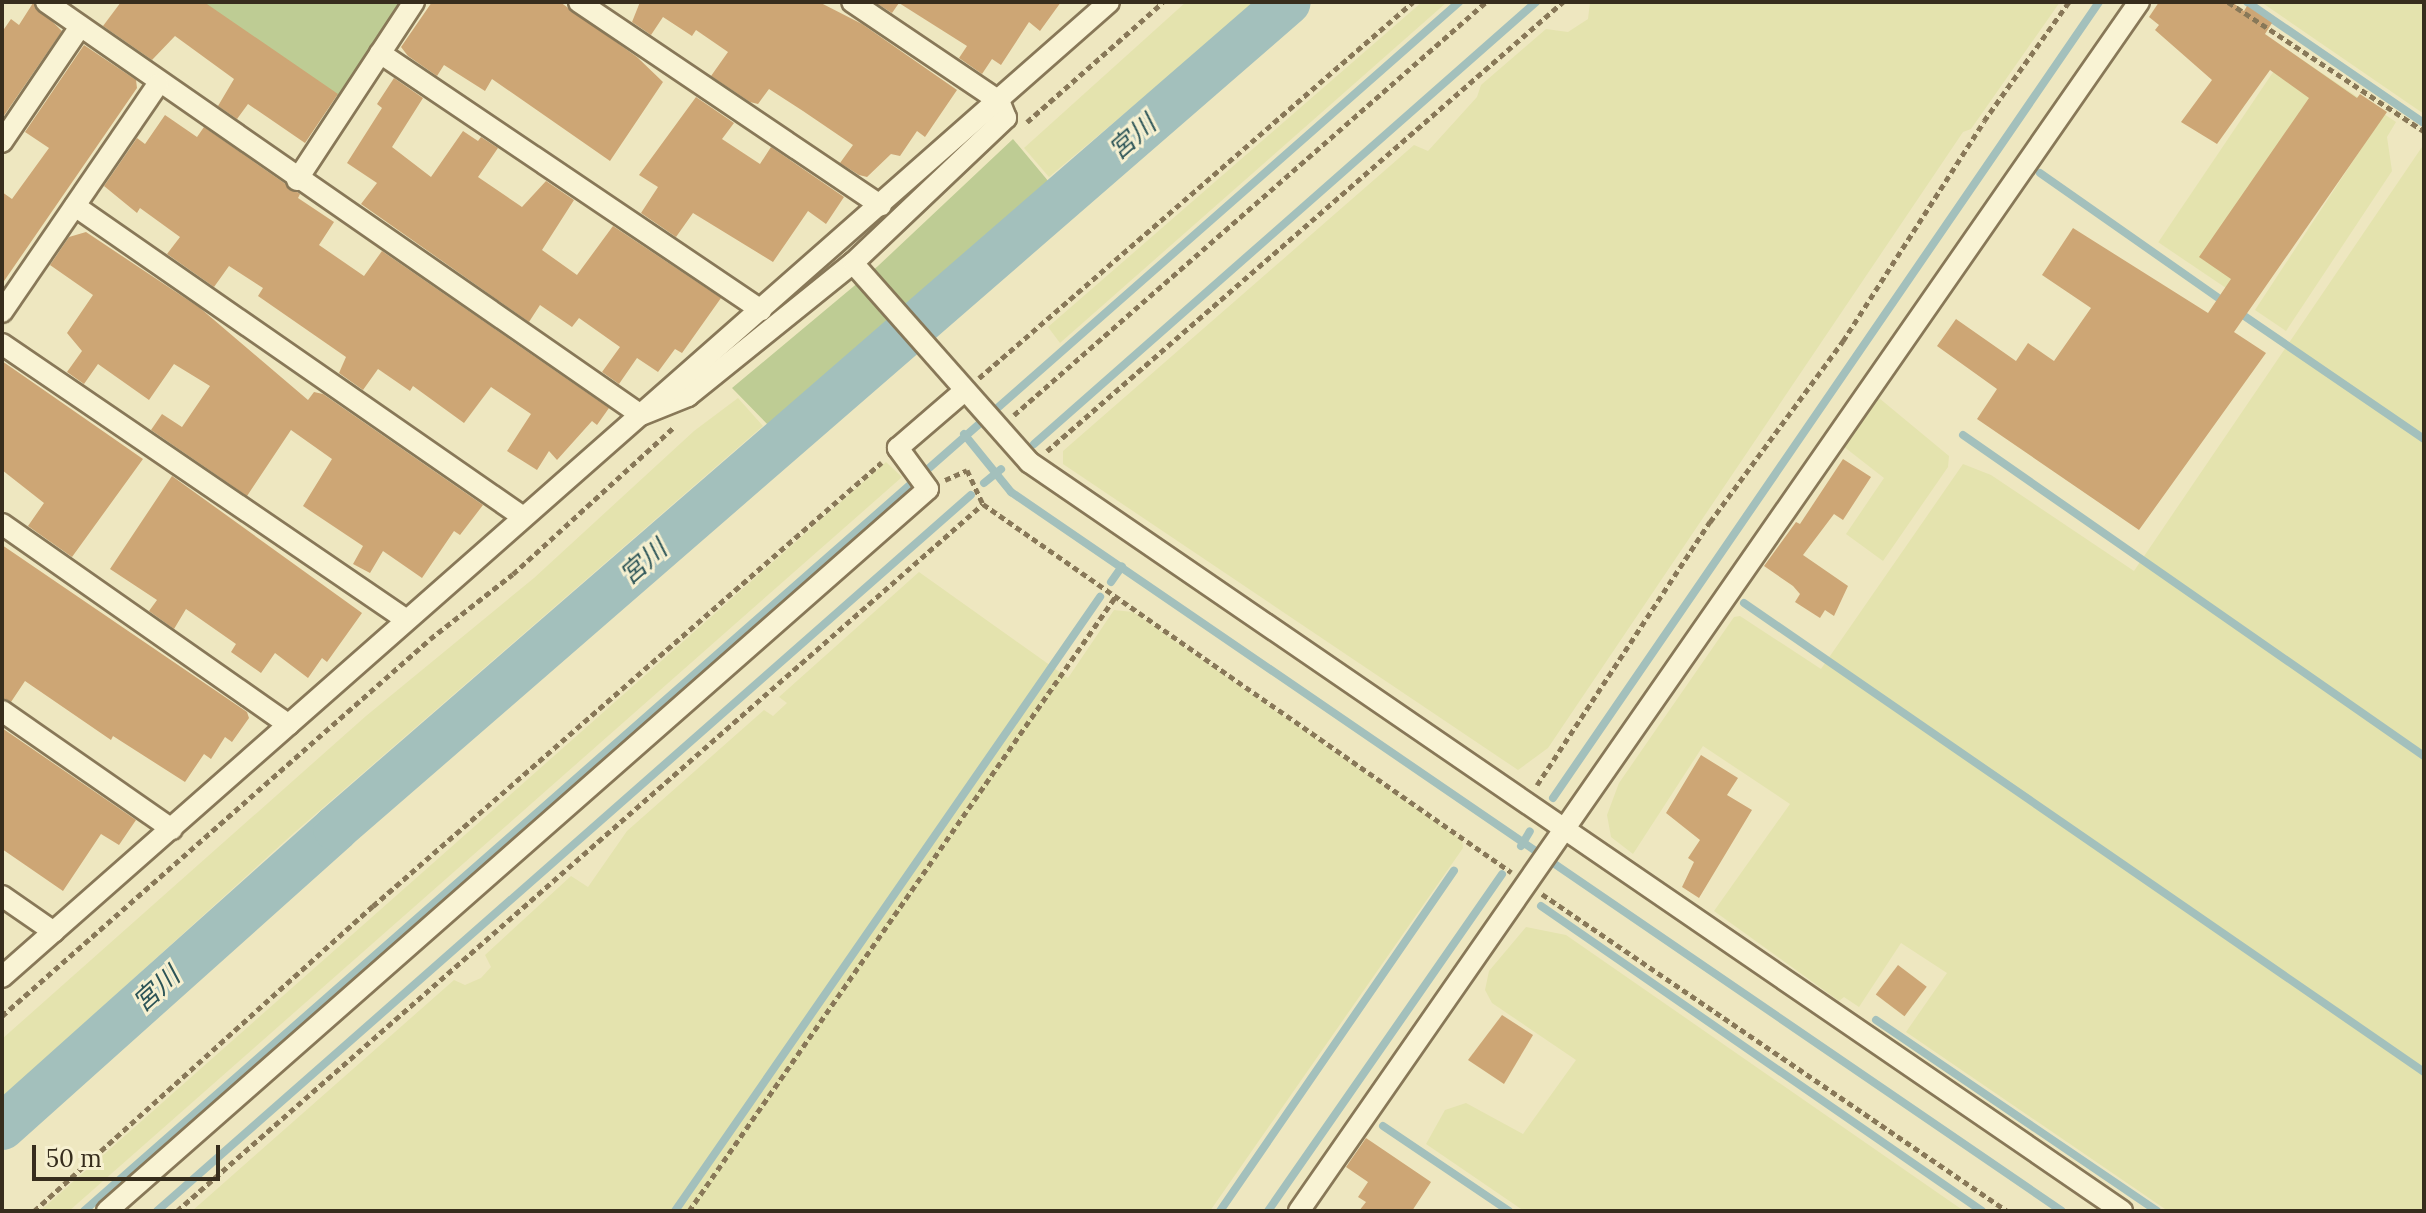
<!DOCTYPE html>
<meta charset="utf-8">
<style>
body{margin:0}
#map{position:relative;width:2426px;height:1213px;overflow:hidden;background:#eee7c0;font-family:Lora,"Noto Sans JP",serif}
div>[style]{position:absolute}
.farmland>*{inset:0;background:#e4e3ae;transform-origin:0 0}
.green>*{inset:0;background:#becc94}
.stream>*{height:8px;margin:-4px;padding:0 4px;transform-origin:4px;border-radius:4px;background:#a3c0bc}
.river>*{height:46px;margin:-23px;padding:0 23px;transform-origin:23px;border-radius:23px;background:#a3c0bc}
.building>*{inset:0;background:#cda675;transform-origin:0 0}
.path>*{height:5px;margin-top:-2.5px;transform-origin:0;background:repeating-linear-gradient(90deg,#887858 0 6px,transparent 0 10px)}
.roads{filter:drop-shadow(2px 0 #887858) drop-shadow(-2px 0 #887858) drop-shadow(0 2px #887858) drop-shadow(0 -2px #887858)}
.minor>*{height:20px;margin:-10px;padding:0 10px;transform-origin:10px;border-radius:10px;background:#f9f3d4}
span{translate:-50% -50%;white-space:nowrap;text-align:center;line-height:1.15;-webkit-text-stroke:6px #f6f0d0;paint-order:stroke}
.water-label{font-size:26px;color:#2c5457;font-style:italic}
.frame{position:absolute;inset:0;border:4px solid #372d1d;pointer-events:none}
.scale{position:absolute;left:32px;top:1145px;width:188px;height:36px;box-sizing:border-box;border:4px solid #372d1d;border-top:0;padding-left:10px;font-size:24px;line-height:28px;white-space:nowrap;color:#372d1d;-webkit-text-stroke:6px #f6f0d0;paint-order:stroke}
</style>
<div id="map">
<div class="farmland">
<i style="clip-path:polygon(1186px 2px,1257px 2px,1049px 177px,1024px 148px)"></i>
<i style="clip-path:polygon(1422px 2px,1447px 2px,1060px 343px,1048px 327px)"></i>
<i style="clip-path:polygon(1590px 2px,2060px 2px,1971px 129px,1963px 132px,1548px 748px,1518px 770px,1063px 464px,1063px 451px,1414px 145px,1428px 151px,1477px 97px,1481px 85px,1546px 29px,1568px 32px,1588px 19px)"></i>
<i style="clip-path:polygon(2261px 2px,2424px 2px,2424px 114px)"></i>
<i style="left:2288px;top:50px;width:113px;height:232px;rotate:34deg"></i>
<i style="clip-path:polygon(2384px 114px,2396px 122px,2387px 137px,2392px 171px,2286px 331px,2255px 310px)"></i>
<i style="clip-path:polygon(2424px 144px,2424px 1211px,2168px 1211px,1906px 1032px,1947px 973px,1901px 943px,1859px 1007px,1844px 997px,1839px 1001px,1714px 911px,1790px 804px,1703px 746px,1633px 854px,1611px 837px,1607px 815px,1619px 783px,1734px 617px,1740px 616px,1821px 669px,1963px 464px,1991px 475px,2134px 571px)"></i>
<i style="clip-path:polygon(738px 398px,763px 426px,295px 832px,2px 1098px,2px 1039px,366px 716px,534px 578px,694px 431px)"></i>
<i style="clip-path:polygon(1879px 398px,1949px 456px,1948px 467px,1883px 561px,1846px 534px,1884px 478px,1843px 446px)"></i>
<i style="clip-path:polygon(886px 462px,902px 477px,69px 1211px,40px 1211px)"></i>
<i style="clip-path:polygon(919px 572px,1068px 678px,1114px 610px,1133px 612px,1462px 840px,1463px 848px,1210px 1211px,192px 1211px,454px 980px,465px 985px,481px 978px,491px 967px,485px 955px,571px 876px,588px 887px,627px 831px,764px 710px,773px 716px,787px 703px,779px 697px)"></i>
<i style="clip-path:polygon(1526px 927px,1566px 935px,1964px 1211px,1524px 1211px,1426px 1144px,1445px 1110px,1466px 1103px,1523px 1134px,1576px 1060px,1492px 1003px,1485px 990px,1489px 971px)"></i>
</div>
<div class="green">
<i style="clip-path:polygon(201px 2px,405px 2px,340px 98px)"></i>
<i style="clip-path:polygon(1013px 139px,1049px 182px,769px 426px,732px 388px,878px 266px)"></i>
</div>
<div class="stream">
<i style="left:2247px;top:2px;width:214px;rotate:34.4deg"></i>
<i style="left:2040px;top:173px;width:227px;rotate:35deg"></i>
<i style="left:2237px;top:311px;width:227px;rotate:34.4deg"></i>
<i style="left:964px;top:434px;width:75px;rotate:51deg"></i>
<i style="left:1011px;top:492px;width:1273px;rotate:34.38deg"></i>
<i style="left:1963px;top:435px;width:562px;rotate:34.85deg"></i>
<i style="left:1034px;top:444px;width:669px;rotate:-41.36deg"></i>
<i style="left:984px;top:483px;width:22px;rotate:-39deg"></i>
<i style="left:1111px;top:582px;width:19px;rotate:-55deg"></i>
<i style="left:1744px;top:603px;width:826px;rotate:34.59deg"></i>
<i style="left:1553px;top:798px;width:965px;rotate:-55.55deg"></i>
<i style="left:1521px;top:846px;width:17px;rotate:-59deg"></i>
<i style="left:1541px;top:906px;width:536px;rotate:34.67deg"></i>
<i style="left:1876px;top:1020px;width:340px;rotate:34.2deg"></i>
<i style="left:1383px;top:1126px;width:152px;rotate:34deg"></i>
<i style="left:84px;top:1211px;width:1831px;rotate:-41.32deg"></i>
<i style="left:157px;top:1211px;width:1084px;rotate:-41.34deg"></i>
<i style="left:675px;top:1211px;width:747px;rotate:-55.31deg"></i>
<i style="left:1220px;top:1211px;width:413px;rotate:-55.5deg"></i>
<i style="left:1268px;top:1211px;width:410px;rotate:-55.2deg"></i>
</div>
<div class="river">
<i style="left:2px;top:1127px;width:448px;rotate:-41.8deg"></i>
<i style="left:336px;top:828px;width:1260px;rotate:-40.95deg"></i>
</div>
<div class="building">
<i style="clip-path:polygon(121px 2px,204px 2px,338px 94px,305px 143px,248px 104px,237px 119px,218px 106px,234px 79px,175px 36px,152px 60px,103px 26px)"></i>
<i style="clip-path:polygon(432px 2px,560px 2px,637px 57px,663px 82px,610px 161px,492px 79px,485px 91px,444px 65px,437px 76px,408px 56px,401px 47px)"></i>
<i style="clip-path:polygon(640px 2px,819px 2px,862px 24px,957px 90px,925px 137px,917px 131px,900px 156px,891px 154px,867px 177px,859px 175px,840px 163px,853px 145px,803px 111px,769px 89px,758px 104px,750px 102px,711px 76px,728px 52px,696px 30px,692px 36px,663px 17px,651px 35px,632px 22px)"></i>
<i style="clip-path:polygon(1061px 2px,1040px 31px,1029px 22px,1001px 65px,992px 59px,982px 74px,959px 58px,967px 46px,899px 3px,892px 13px,876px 3px)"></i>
<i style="clip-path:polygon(2159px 2px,2232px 2px,2244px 11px,2247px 6px,2272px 23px,2265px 34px,2357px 98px,2360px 94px,2387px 112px,2234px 332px,2266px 353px,2139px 530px,1977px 419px,1997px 389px,1937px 346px,1956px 319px,2016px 361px,2028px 343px,2054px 361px,2091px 308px,2042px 275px,2073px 228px,2208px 313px,2231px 279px,2199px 257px,2309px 98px,2270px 70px,2217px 144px,2181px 122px,2212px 80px,2155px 30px,2159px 25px,2149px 17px)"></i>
<i style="clip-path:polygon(33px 3px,62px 31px,3px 117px,2px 32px,11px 19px,19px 25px)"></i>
<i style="clip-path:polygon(84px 45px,136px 80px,137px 88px,2px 284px,2px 192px,12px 199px,49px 148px,25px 132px)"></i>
<i style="clip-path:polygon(394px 78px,423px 98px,392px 147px,431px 177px,463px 131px,478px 141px,481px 137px,498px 148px,478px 177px,522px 207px,546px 181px,574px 200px,542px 250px,577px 275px,613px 226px,721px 298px,682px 353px,675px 349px,658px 372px,637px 358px,619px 384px,602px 372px,620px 347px,579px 318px,572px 327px,540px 305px,529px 322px,361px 204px,377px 183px,347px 163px,382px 108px,377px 104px)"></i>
<i style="clip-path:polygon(696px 97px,734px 123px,722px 139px,760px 164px,771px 147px,844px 197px,826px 224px,808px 211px,773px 262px,693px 213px,676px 237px,641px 213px,658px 187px,639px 175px)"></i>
<i style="clip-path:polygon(165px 115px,197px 137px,204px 127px,300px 194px,298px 198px,334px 222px,319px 245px,364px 276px,382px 251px,609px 408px,597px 425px,592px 421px,557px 460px,549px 451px,537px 470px,507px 451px,531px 414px,491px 387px,464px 423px,413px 386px,410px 391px,378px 369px,363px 390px,339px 373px,346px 357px,258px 296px,263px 288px,229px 266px,214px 287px,167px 254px,180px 237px,140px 208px,137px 213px,104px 186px,137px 138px,145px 144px)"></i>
<i style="clip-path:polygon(86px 232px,200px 308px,308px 400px,314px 392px,323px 394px,483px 505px,460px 535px,454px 531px,422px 578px,383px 551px,370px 573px,353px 564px,363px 546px,303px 506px,332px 459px,291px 430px,247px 496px,151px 430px,162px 414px,182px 427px,210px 386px,174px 364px,149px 400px,98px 364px,84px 384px,67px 372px,82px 351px,67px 333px,93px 295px,50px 265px,69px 237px)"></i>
<i style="clip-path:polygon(2px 361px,143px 459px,72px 557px,28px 526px,44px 503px,2px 470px)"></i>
<i style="clip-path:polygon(1843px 459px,1871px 477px,1843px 520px,1834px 514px,1803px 555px,1848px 586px,1834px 616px,1825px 610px,1820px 618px,1795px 602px,1800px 594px,1793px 586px,1764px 566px,1796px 522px,1800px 524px)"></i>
<i style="clip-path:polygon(172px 476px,362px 613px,327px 662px,322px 658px,308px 678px,275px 653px,261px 673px,231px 652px,236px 644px,186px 609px,174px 629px,149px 611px,157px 600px,110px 569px)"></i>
<i style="clip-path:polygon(2px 545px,247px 712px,249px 718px,232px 742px,225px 737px,211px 759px,204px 754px,185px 782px,113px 736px,111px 740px,25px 681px,11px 702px,2px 698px)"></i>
<i style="clip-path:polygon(2px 728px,136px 820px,119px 845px,101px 834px,63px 891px,2px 849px)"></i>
<i style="clip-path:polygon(1701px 755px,1738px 778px,1727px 795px,1752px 810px,1699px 898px,1682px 887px,1694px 862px,1688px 858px,1700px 840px,1666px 813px)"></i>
<i style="left:1898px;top:965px;width:36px;height:37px;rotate:37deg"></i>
<i style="clip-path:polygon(1502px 1015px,1533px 1035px,1504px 1084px,1468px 1060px)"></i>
<i style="clip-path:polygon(1366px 1138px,1431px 1182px,1412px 1211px,1359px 1211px,1366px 1202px,1358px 1197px,1368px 1182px,1346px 1167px)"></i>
</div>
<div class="path">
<i style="left:2228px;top:2px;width:235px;rotate:33.4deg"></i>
<i style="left:1027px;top:122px;width:181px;rotate:-41.4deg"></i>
<i style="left:979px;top:378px;width:574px;rotate:-40.9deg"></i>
<i style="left:1014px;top:415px;width:627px;rotate:-41.19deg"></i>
<i style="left:1047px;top:451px;width:684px;rotate:-41.03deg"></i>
<i style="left:945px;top:480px;width:24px;rotate:-24deg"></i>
<i style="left:967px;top:470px;width:38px;rotate:65deg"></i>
<i style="left:983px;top:504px;width:644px;rotate:34.88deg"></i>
<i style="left:1537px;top:785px;width:315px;rotate:-56.7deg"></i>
<i style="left:1710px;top:522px;width:225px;rotate:-53.7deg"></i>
<i style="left:1843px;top:341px;width:261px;rotate:-57.3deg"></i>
<i style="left:1984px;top:121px;width:146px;rotate:-54.5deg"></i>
<i style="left:1542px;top:894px;width:563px;rotate:34.28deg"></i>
<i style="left:2px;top:1016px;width:570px;rotate:-41.37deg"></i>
<i style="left:430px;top:639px;width:105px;rotate:-38.1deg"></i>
<i style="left:513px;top:574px;width:219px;rotate:-42.4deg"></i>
<i style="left:34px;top:1211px;width:456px;rotate:-42deg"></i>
<i style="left:373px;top:906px;width:675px;rotate:-41.1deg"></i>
<i style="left:177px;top:1211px;width:1072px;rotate:-41.26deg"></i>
<i style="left:689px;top:1211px;width:749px;rotate:-55.23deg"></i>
</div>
<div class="roads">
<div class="minor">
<i style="left:46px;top:2px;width:724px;rotate:34.77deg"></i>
<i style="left:641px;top:415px;width:51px;rotate:-22deg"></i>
<i style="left:688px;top:396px;width:212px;rotate:-38.9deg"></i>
<i style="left:853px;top:263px;width:211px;rotate:-43.5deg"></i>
<i style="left:1006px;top:118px;width:18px;rotate:-112deg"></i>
<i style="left:999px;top:101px;width:177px;rotate:-146deg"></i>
<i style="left:579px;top:2px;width:364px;rotate:34deg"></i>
<i style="left:380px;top:53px;width:460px;rotate:34deg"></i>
<i style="left:2px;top:142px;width:139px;rotate:-55.9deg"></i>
<i style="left:297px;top:180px;width:213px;rotate:-56.7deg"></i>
<i style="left:75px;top:206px;width:545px;rotate:34.77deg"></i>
<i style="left:853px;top:263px;width:266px;rotate:48.5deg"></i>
<i style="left:1029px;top:462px;width:1325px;rotate:34.42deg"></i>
<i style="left:2px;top:312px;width:276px;rotate:-55.6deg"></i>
<i style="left:2px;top:344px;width:488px;rotate:34.3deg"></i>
<i style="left:2px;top:524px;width:350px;rotate:35deg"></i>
<i style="left:2px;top:711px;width:207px;rotate:34.8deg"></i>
<i style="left:2px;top:896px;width:63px;rotate:34.7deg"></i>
<i style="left:2px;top:977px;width:1475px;rotate:-41.37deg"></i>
<i style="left:107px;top:1211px;width:1093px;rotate:-41.33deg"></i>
<i style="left:928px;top:489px;width:51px;rotate:-126.2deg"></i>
<i style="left:898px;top:448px;width:86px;rotate:-40.7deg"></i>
<i style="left:1299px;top:1211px;width:1472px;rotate:-55.21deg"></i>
</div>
</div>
<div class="water-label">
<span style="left:1132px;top:137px;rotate:-41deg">宮川</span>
<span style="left:643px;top:562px;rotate:-41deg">宮川</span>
<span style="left:156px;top:989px;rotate:-42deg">宮川</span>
</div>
<div class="frame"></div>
<div class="scale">50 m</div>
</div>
